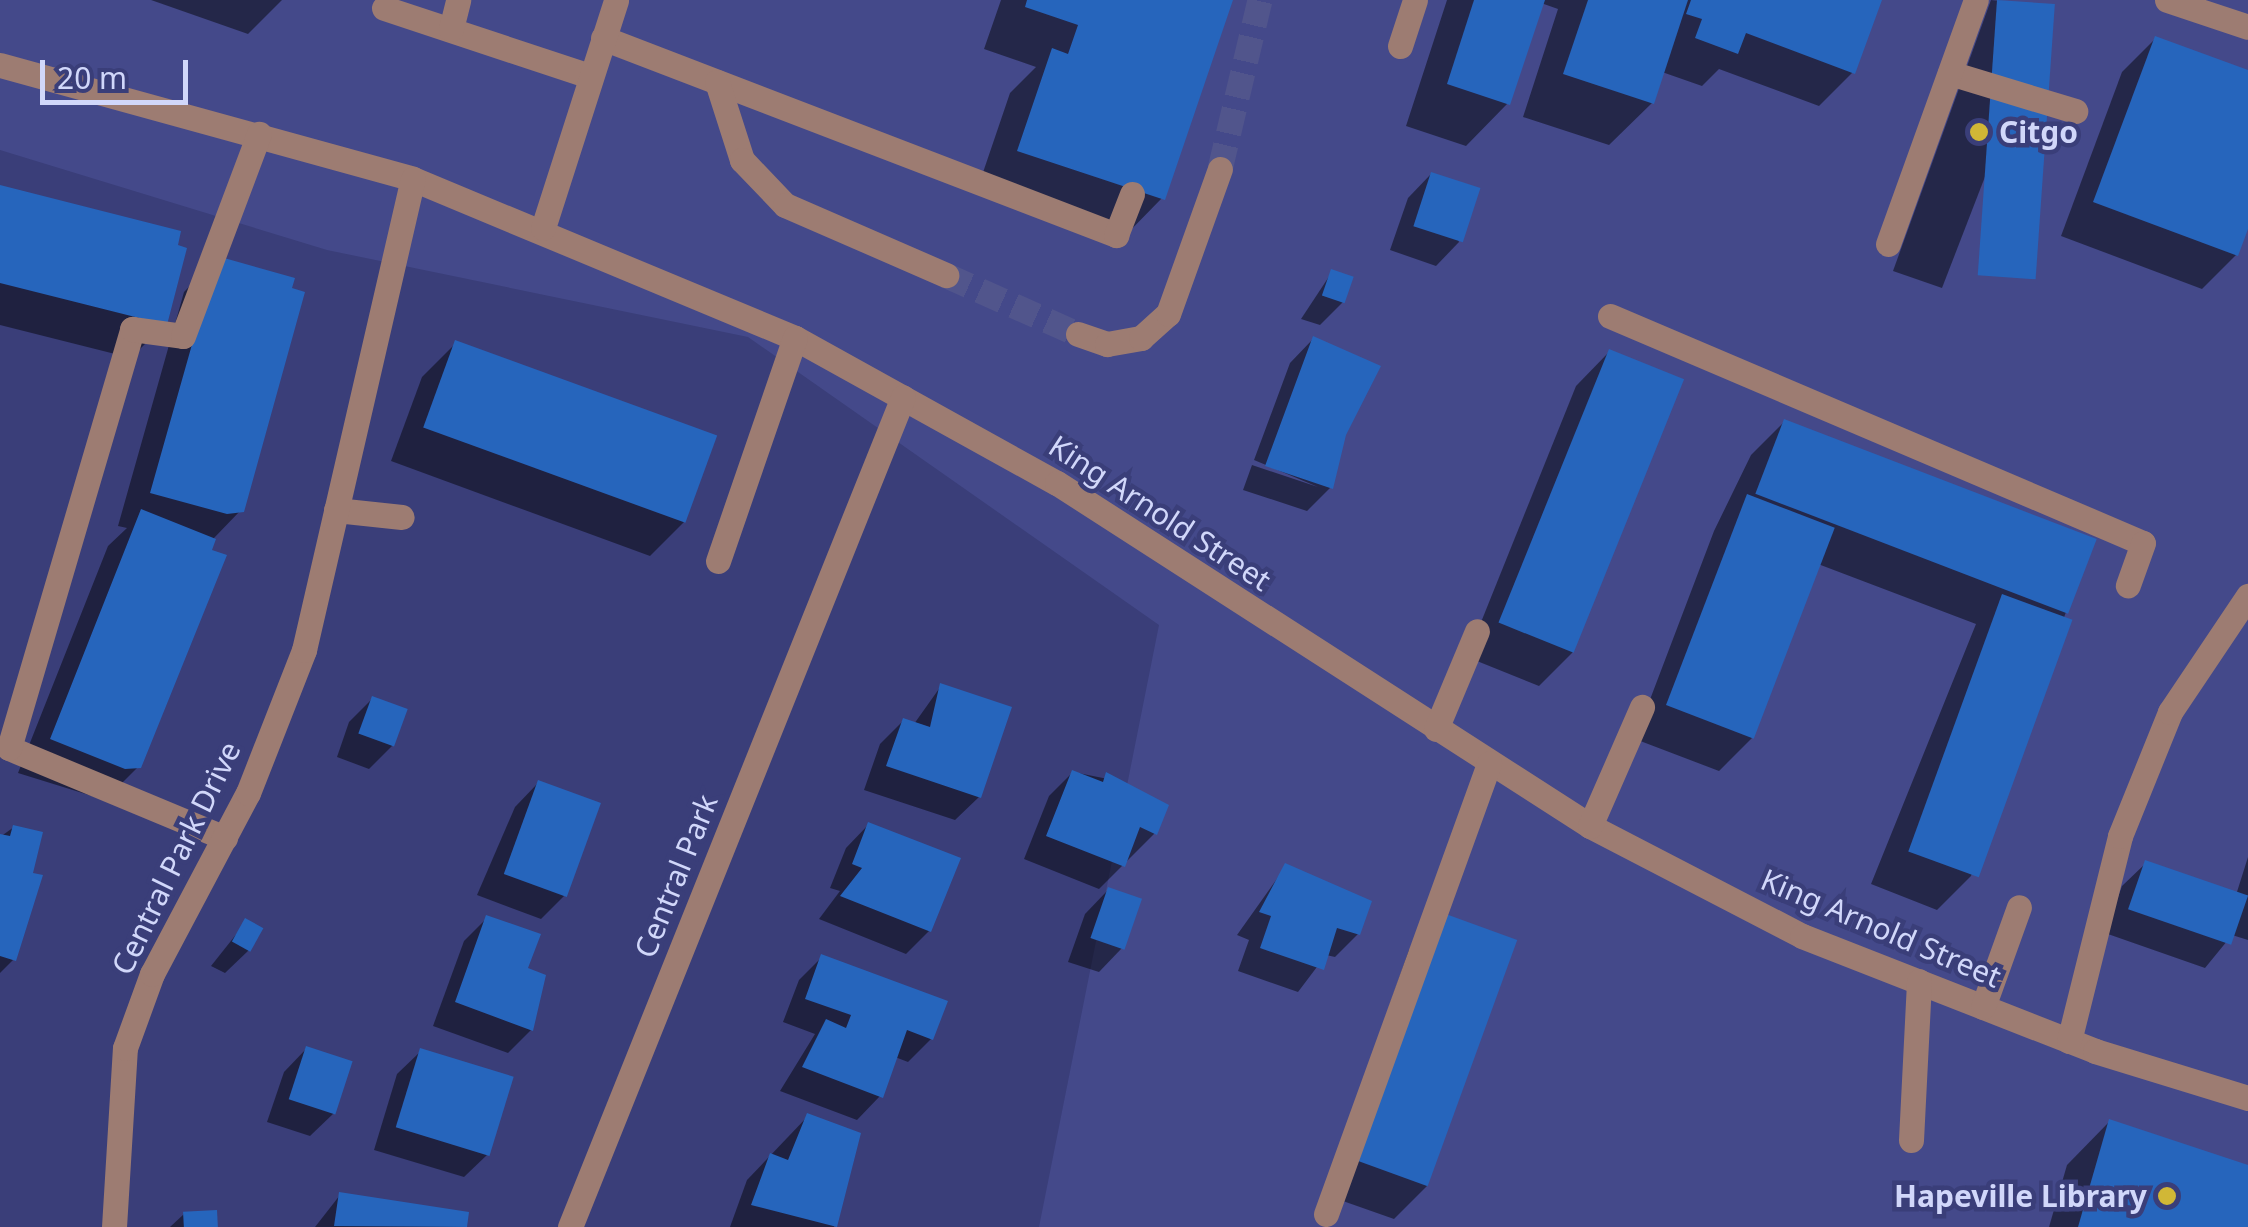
<!DOCTYPE html>
<style>
body{margin:0}
#map{position:relative;width:2248px;height:1227px;overflow:hidden;background:#3a3e79;font-family:"Noto Sans",sans-serif}
div>[style]{position:absolute}
.built>*{inset:0;background:#44498a}
.shadow>*{inset:0;background:#0007}
.building>*{inset:0;background:#2665bc;transform-origin:0 0}
.minor-tunnel>*{height:25px;margin-top:-12.5px;transform-origin:0;background:repeating-linear-gradient(90deg,#51558c 0 25px,transparent 0 37px)}
.minor>*{height:25px;margin:-12.5px;padding:0 12.5px;transform-origin:12.5px;border-radius:12.5px;background:#9d7c72}
.dots>*{width:28px;height:28px;translate:-50% -50%;box-sizing:border-box;border:5px solid #3a3e79;border-radius:50%}
span{translate:-50% -50%;white-space:nowrap;text-align:center;line-height:1.15;-webkit-text-stroke:9px #3a3e79;paint-order:stroke}
.poi-label{font-size:30px;color:#d1d7fa;font-weight:700}
.left{translate:0 -50%;text-align:left}
.right{translate:-100% -50%;text-align:right}
.street-label{font-size:30px;color:#d1d7fa}
.scale{position:absolute;left:40px;top:60px;width:148px;height:45px;box-sizing:border-box;border:5px solid #d1d7fa;border-top:0;padding-left:12px;font-size:30px;line-height:35px;white-space:nowrap;color:#d1d7fa;-webkit-text-stroke:8px #3a3e79;paint-order:stroke}
</style>
<div id="map">
<div class="built">
<i style="clip-path:polygon(0 0,2248px 0,2248px 1227px,1039px 1227px,1159px 625px,748px 337px,327px 250px,0 150px)"></i>
</div>
<div class="shadow">
<i style="clip-path:polygon(151px 0,282px 0,248px 34px)"></i>
<i style="clip-path:polygon(1001px 0,1230px 0,1162px 198px,1120px 241px,976px 193px,1010px 93px,1036px 67px,984px 49px)"></i>
<i style="clip-path:polygon(1447px 0,1880px 0,1852px 73px,1819px 106px,1719px 69px,1702px 86px,1662px 72px,1652px 103px,1609px 145px,1523px 117px,1558px 9px,1541px 3px,1508px 103px,1466px 146px,1406px 126px)"></i>
<i style="clip-path:polygon(1991px 0,2051px 6px,1942px 288px,1893px 271px)"></i>
<i style="clip-path:polygon(2155px 39px,2248px 73px,2248px 222px,2236px 255px,2202px 289px,2061px 236px,2122px 72px)"></i>
<i style="clip-path:polygon(1431px 174px,1459px 242px,1436px 266px,1390px 250px,1408px 198px)"></i>
<i style="clip-path:polygon(0 187px,165px 324px,131px 358px,0 325px)"></i>
<i style="clip-path:polygon(217px 258px,241px 510px,214px 538px,139px 766px,105px 800px,18px 773px,108px 546px,127px 528px,118px 526px,184px 292px)"></i>
<i style="clip-path:polygon(1332px 272px,1343px 302px,1320px 325px,1301px 319px)"></i>
<i style="clip-path:polygon(1313px 339px,1344px 435px,1331px 487px,1307px 511px,1243px 490px,1252px 465px,1318px 487px,1254px 460px,1290px 363px)"></i>
<i style="clip-path:polygon(456px 343px,684px 522px,650px 556px,391px 461px,422px 377px)"></i>
<i style="clip-path:polygon(1609px 352px,1573px 652px,1539px 686px,1467px 657px,1576px 386px)"></i>
<i style="clip-path:polygon(1785px 421px,2066px 612px,1971px 876px,1937px 910px,1871px 884px,1976px 624px,1818px 564px,1753px 737px,1719px 771px,1635px 739px,1714px 531px,1751px 455px)"></i>
<i style="clip-path:polygon(941px 686px,979px 797px,955px 820px,864px 790px,880px 744px,903px 721px,914px 724px)"></i>
<i style="clip-path:polygon(373px 698px,392px 746px,369px 769px,337px 757px,349px 722px)"></i>
<i style="clip-path:polygon(1073px 772px,1123px 782px,1155px 833px,1099px 889px,1024px 859px,1049px 796px)"></i>
<i style="clip-path:polygon(538px 783px,564px 896px,541px 919px,477px 895px,515px 807px)"></i>
<i style="clip-path:polygon(869px 824px,929px 931px,906px 954px,819px 919px,840px 891px,830px 888px,846px 848px)"></i>
<i style="clip-path:polygon(14px 827px,30px 874px,14px 959px,0 973px,0 837px)"></i>
<i style="clip-path:polygon(2248px 857px,2248px 940px,2232px 935px,2205px 968px,2105px 933px,2122px 886px,2146px 863px,2236px 895px)"></i>
<i style="clip-path:polygon(1286px 866px,1358px 934px,1335px 957px,1326px 955px,1298px 992px,1238px 971px,1249px 940px,1237px 935px)"></i>
<i style="clip-path:polygon(1108px 890px,1122px 948px,1099px 972px,1068px 962px,1085px 914px)"></i>
<i style="clip-path:polygon(487px 918px,525px 970px,531px 1030px,508px 1053px,433px 1026px,464px 941px)"></i>
<i style="clip-path:polygon(246px 922px,249px 950px,225px 973px,211px 966px)"></i>
<i style="clip-path:polygon(1409px 950px,1428px 1185px,1394px 1219px,1323px 1194px)"></i>
<i style="clip-path:polygon(822px 957px,931px 1039px,908px 1062px,895px 1057px,880px 1096px,857px 1120px,780px 1091px,815px 1034px,783px 1022px,799px 980px)"></i>
<i style="clip-path:polygon(307px 1048px,334px 1113px,310px 1136px,267px 1122px,284px 1072px)"></i>
<i style="clip-path:polygon(421px 1051px,488px 1154px,464px 1177px,374px 1150px,397px 1074px)"></i>
<i style="clip-path:polygon(808px 1116px,858px 1135px,834px 1227px,730px 1227px,747px 1180px)"></i>
<i style="clip-path:polygon(2109px 1122px,2248px 1167px,2248px 1227px,2049px 1227px,2067px 1165px)"></i>
<i style="clip-path:polygon(340px 1195px,467px 1214px,465px 1227px,315px 1227px)"></i>
<i style="clip-path:polygon(184px 1214px,215px 1227px,170px 1227px)"></i>
</div>
<div class="building">
<i style="clip-path:polygon(1027px 0,1233px 0,1165px 200px,1017px 151px,1052px 48px,1068px 54px,1078px 25px,1025px 7px)"></i>
<i style="clip-path:polygon(1474px 0,1545px 0,1510px 105px,1447px 84px)"></i>
<i style="clip-path:polygon(1588px 0,1688px 0,1654px 104px,1563px 74px)"></i>
<i style="clip-path:polygon(1691px 0,1882px 0,1855px 74px,1746px 33px,1738px 54px,1695px 38px,1702px 19px,1686px 14px)"></i>
<i style="left:1997px;top:0;width:58px;height:276px;rotate:4deg"></i>
<i style="clip-path:polygon(2155px 36px,2248px 70px,2248px 229px,2238px 256px,2093px 202px)"></i>
<i style="left:1431px;top:172px;width:52px;height:57px;rotate:18deg"></i>
<i style="clip-path:polygon(0 185px,181px 231px,178px 245px,187px 248px,167px 325px,0 283px)"></i>
<i style="clip-path:polygon(217px 256px,295px 278px,292px 288px,305px 292px,244px 512px,227px 514px,150px 493px)"></i>
<i style="left:1331px;top:269px;width:24px;height:28px;rotate:19deg"></i>
<i style="clip-path:polygon(1313px 336px,1381px 366px,1346px 435px,1333px 489px,1265px 466px)"></i>
<i style="left:455px;top:340px;width:279px;height:93px;rotate:20deg"></i>
<i style="left:1609px;top:349px;width:81px;height:295px;rotate:22deg"></i>
<i style="left:1784px;top:419px;width:335px;height:80px;rotate:21deg"></i>
<i style="left:1747px;top:494px;width:94px;height:226px;rotate:21deg"></i>
<i style="clip-path:polygon(141px 509px,216px 539px,212px 550px,227px 555px,141px 768px,125px 769px,50px 739px)"></i>
<i style="left:2002px;top:594px;width:75px;height:274px;rotate:20deg"></i>
<i style="clip-path:polygon(940px 683px,1012px 707px,981px 798px,886px 766px,903px 718px,930px 727px)"></i>
<i style="left:372px;top:696px;width:38px;height:40px;rotate:20deg"></i>
<i style="clip-path:polygon(1072px 770px,1103px 782px,1106px 772px,1169px 805px,1157px 835px,1140px 827px,1125px 867px,1046px 836px)"></i>
<i style="left:538px;top:780px;width:67px;height:100px;rotate:20deg"></i>
<i style="clip-path:polygon(868px 822px,961px 858px,931px 932px,840px 896px,862px 868px,852px 864px)"></i>
<i style="clip-path:polygon(13px 825px,43px 832px,33px 873px,43px 875px,16px 961px,0 956px,0 834px,10px 836px)"></i>
<i style="left:2145px;top:860px;width:109px;height:52px;rotate:19deg"></i>
<i style="clip-path:polygon(1285px 863px,1372px 901px,1360px 935px,1337px 928px,1324px 970px,1260px 948px,1271px 916px,1259px 912px)"></i>
<i style="left:1108px;top:887px;width:36px;height:54px;rotate:19deg"></i>
<i style="left:1443px;top:913px;width:79px;height:262px;rotate:20deg"></i>
<i style="clip-path:polygon(486px 915px,541px 934px,528px 968px,546px 975px,533px 1031px,455px 1002px)"></i>
<i style="left:245px;top:918px;width:21px;height:27px;rotate:29deg"></i>
<i style="clip-path:polygon(821px 954px,948px 1001px,933px 1040px,907px 1030px,883px 1098px,802px 1067px,826px 1019px,846px 1028px,851px 1015px,805px 999px)"></i>
<i style="left:306px;top:1046px;width:49px;height:56px;rotate:18deg"></i>
<i style="left:420px;top:1048px;width:98px;height:83px;rotate:17deg"></i>
<i style="clip-path:polygon(807px 1113px,861px 1133px,837px 1227px,751px 1205px,770px 1153px,788px 1160px)"></i>
<i style="clip-path:polygon(2109px 1119px,2248px 1165px,2248px 1227px,2078px 1227px)"></i>
<i style="clip-path:polygon(339px 1192px,469px 1212px,467px 1227px,334px 1226px)"></i>
<i style="left:217px;top:1210px;width:17px;height:34px;rotate:87deg"></i>
</div>
<div class="minor-tunnel">
<i style="left:1220px;top:169px;width:174px;rotate:-76.7deg"></i>
<i style="left:946px;top:275px;width:145px;rotate:24.1deg"></i>
</div>
<div class="minor">
<i style="left:2167px;top:0;width:85px;rotate:18.4deg"></i>
<i style="left:384px;top:8px;width:217px;rotate:18.3deg"></i>
<i style="left:451px;top:29px;width:30px;rotate:-76deg"></i>
<i style="left:603px;top:38px;width:550px;rotate:21.01deg"></i>
<i style="left:1116px;top:235px;width:44px;rotate:-68.7deg"></i>
<i style="left:1400px;top:46px;width:48px;rotate:-71.9deg"></i>
<i style="left:0;top:65px;width:428px;rotate:15.4deg"></i>
<i style="left:413px;top:179px;width:414px;rotate:22.6deg"></i>
<i style="left:795px;top:338px;width:299px;rotate:29deg"></i>
<i style="left:1057px;top:483px;width:634px;rotate:32.76deg"></i>
<i style="left:1590px;top:826px;width:239px;rotate:27.4deg"></i>
<i style="left:1802px;top:936px;width:315px;rotate:21.4deg"></i>
<i style="left:2095px;top:1051px;width:160px;rotate:17.1deg"></i>
<i style="left:1950px;top:73px;width:131px;rotate:16.9deg"></i>
<i style="left:717px;top:82px;width:82px;rotate:72.2deg"></i>
<i style="left:742px;top:160px;width:62px;rotate:46.3deg"></i>
<i style="left:785px;top:205px;width:176px;rotate:23.5deg"></i>
<i style="left:543px;top:228px;width:239px;rotate:-72.2deg"></i>
<i style="left:1888px;top:244px;width:259px;rotate:-70.2deg"></i>
<i style="left:1610px;top:316px;width:579px;rotate:23.07deg"></i>
<i style="left:2143px;top:543px;width:45px;rotate:109.7deg"></i>
<i style="left:1078px;top:334px;width:31px;rotate:19deg"></i>
<i style="left:1107px;top:344px;width:35px;rotate:-10deg"></i>
<i style="left:1141px;top:338px;width:36px;rotate:-42deg"></i>
<i style="left:1168px;top:314px;width:154px;rotate:-70.3deg"></i>
<i style="left:336px;top:510px;width:66px;rotate:6.1deg"></i>
<i style="left:718px;top:561px;width:236px;rotate:-71deg"></i>
<i style="left:1436px;top:729px;width:106px;rotate:-67.3deg"></i>
<i style="left:1590px;top:826px;width:130px;rotate:-66.4deg"></i>
<i style="left:225px;top:838px;width:234px;rotate:-157.4deg"></i>
<i style="left:9px;top:748px;width:437px;rotate:-73.6deg"></i>
<i style="left:132px;top:329px;width:51px;rotate:7.8deg"></i>
<i style="left:183px;top:336px;width:216px;rotate:-69.4deg"></i>
<i style="left:1983px;top:1007px;width:106px;rotate:-70.2deg"></i>
<i style="left:2069px;top:1041px;width:211px;rotate:-76deg"></i>
<i style="left:2120px;top:836px;width:134px;rotate:-68deg"></i>
<i style="left:2170px;top:712px;width:140px;rotate:-56.1deg"></i>
<i style="left:1911px;top:1140px;width:159px;rotate:-87.1deg"></i>
<i style="left:1326px;top:1214px;width:479px;rotate:-70.1deg"></i>
<i style="left:114px;top:1227px;width:179px;rotate:-86.5deg"></i>
<i style="left:125px;top:1048px;width:79px;rotate:-70deg"></i>
<i style="left:152px;top:974px;width:205px;rotate:-62.1deg"></i>
<i style="left:248px;top:793px;width:154px;rotate:-68.6deg"></i>
<i style="left:304px;top:650px;width:483px;rotate:-77deg"></i>
<i style="left:570px;top:1227px;width:894px;rotate:-68.14deg"></i>
</div>
<div class="dots">
<i style="left:1979px;top:132px;background:#d1b736"></i>
<i style="left:2167px;top:1196px;background:#d1b736"></i>
</div>
<div class="poi-label">
<span class="left" style="left:1999px;top:132px">Citgo</span>
<span class="right" style="left:2147px;top:1196px">Hapeville Library</span>
</div>
<div class="street-label">
<span style="left:1160px;top:513px;rotate:33deg">King Arnold Street</span>
<span style="left:176px;top:858px;rotate:-64deg">Central Park Drive</span>
<span style="left:676px;top:876px;rotate:-68deg">Central Park</span>
<span style="left:1881px;top:928px;rotate:23deg">King Arnold Street</span>
</div>
<div class="scale">20 m</div>
</div>
